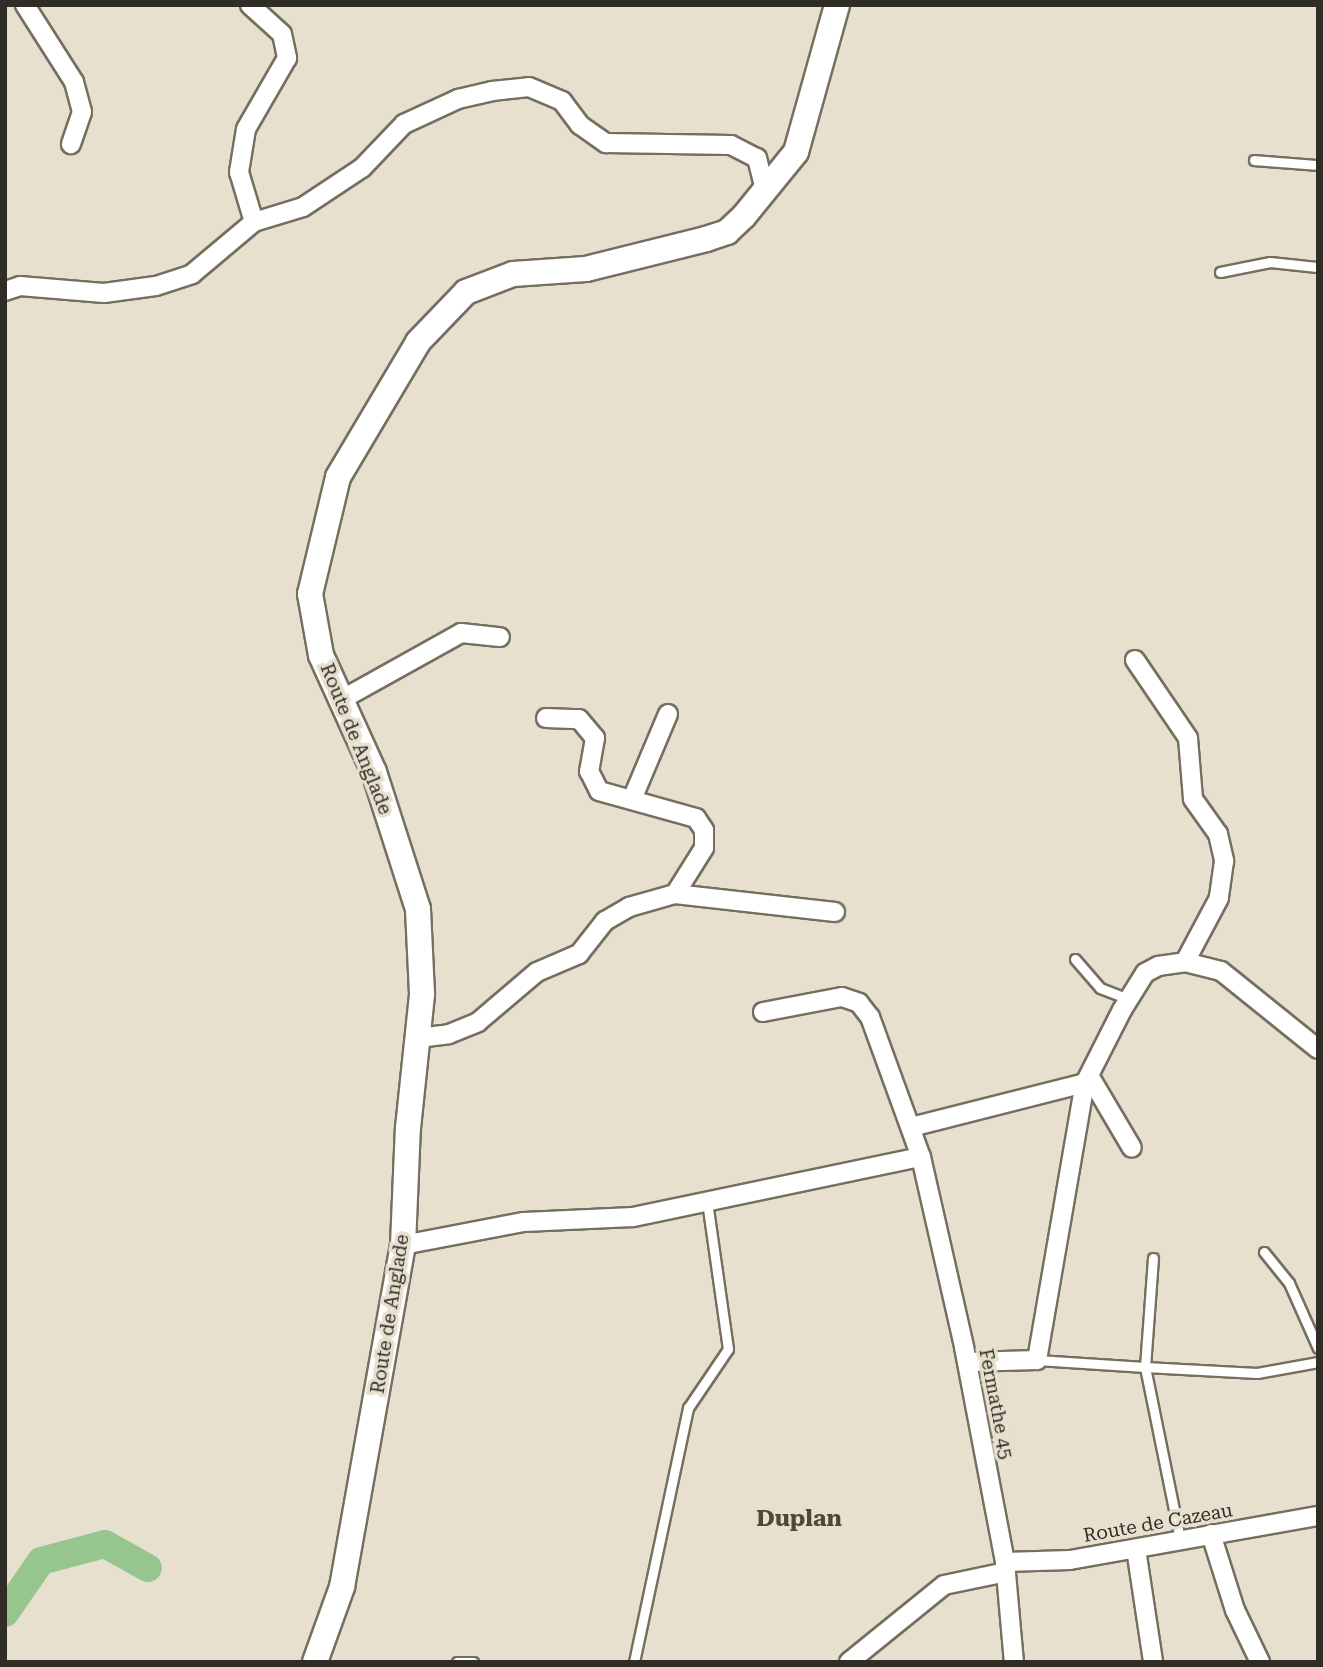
<!DOCTYPE html>
<style>
body{margin:0}
#map{position:relative;width:1323px;height:1667px;overflow:hidden;background:#e7e0cf;font-family:"Roboto Serif",serif}
div>[style]{position:absolute}
.river>*{height:28px;margin:-14px;padding:0 14px;transform-origin:14px;border-radius:14px;background:#96c58e}
.roads{filter:drop-shadow(2px 0 #756f60) drop-shadow(-2px 0 #756f60) drop-shadow(0 2px #756f60) drop-shadow(0 -2px #756f60)}
.lane>*{height:9px;margin:-4.5px;padding:0 4.5px;transform-origin:4.5px;border-radius:4.5px;background:#fff}
.street>*{height:18px;margin:-9px;padding:0 9px;transform-origin:9px;border-radius:9px;background:#fff}
.secondary>*{height:24px;margin:-12px;padding:0 12px;transform-origin:12px;border-radius:12px;background:#fff}
span{translate:-50% -50%;white-space:nowrap;text-align:center;line-height:1.15;-webkit-text-stroke:7px #e7e0cf;paint-order:stroke}
.street-label{font-size:19px;color:#302d27}
.quarter-label{font-size:23px;color:#4e483b;font-weight:700}
.frame{position:absolute;inset:0;border:7px solid #302d27;pointer-events:none}
</style>
<div id="map">
<div class="river">
<i style="left:5px;top:1613px;width:63px;rotate:-55.3deg"></i>
<i style="left:41px;top:1561px;width:66px;rotate:-14.9deg"></i>
<i style="left:105px;top:1544px;width:49px;rotate:29.2deg"></i>
</div>
<div class="roads">
<div class="lane">
<i style="left:1254px;top:160px;width:64px;rotate:4.5deg"></i>
<i style="left:1220px;top:272px;width:51px;rotate:-11.3deg"></i>
<i style="left:1270px;top:262px;width:47px;rotate:6.1deg"></i>
<i style="left:1075px;top:959px;width:38px;rotate:49deg"></i>
<i style="left:1100px;top:988px;width:31px;rotate:21deg"></i>
<i style="left:1264px;top:1252px;width:40px;rotate:51deg"></i>
<i style="left:1289px;top:1283px;width:71px;rotate:66deg"></i>
<i style="left:1153px;top:1258px;width:109px;rotate:94.2deg"></i>
<i style="left:1145px;top:1367px;width:112px;rotate:3.1deg"></i>
<i style="left:1257px;top:1373px;width:62px;rotate:-10.2deg"></i>
<i style="left:1037px;top:1360px;width:108px;rotate:3.7deg"></i>
<i style="left:1145px;top:1367px;width:176px;rotate:78.5deg"></i>
<i style="left:457px;top:1662px;width:16px"></i>
<i style="left:634px;top:1662px;width:260px;rotate:-78deg"></i>
<i style="left:688px;top:1408px;width:71px;rotate:-55.9deg"></i>
<i style="left:728px;top:1349px;width:148px;rotate:-98.1deg"></i>
</div>
<div class="street">
<i style="left:25px;top:5px;width:91px;rotate:57.5deg"></i>
<i style="left:74px;top:82px;width:31px;rotate:75deg"></i>
<i style="left:82px;top:112px;width:34px;rotate:109deg"></i>
<i style="left:250px;top:5px;width:43px;rotate:42.2deg"></i>
<i style="left:282px;top:34px;width:25px;rotate:78deg"></i>
<i style="left:287px;top:58px;width:82px;rotate:120deg"></i>
<i style="left:246px;top:129px;width:44px;rotate:99.2deg"></i>
<i style="left:239px;top:172px;width:52px;rotate:73.3deg"></i>
<i style="left:5px;top:291px;width:16px;rotate:-18deg"></i>
<i style="left:20px;top:286px;width:84px;rotate:4.8deg"></i>
<i style="left:104px;top:293px;width:52px;rotate:-7.7deg"></i>
<i style="left:156px;top:286px;width:38px;rotate:-18deg"></i>
<i style="left:192px;top:274px;width:81px;rotate:-40deg"></i>
<i style="left:254px;top:222px;width:51px;rotate:-17deg"></i>
<i style="left:303px;top:207px;width:71px;rotate:-33.5deg"></i>
<i style="left:362px;top:168px;width:61px;rotate:-46.3deg"></i>
<i style="left:404px;top:124px;width:60px;rotate:-24.8deg"></i>
<i style="left:458px;top:99px;width:35px;rotate:-13deg"></i>
<i style="left:492px;top:91px;width:37px;rotate:-6deg"></i>
<i style="left:529px;top:87px;width:36px;rotate:23deg"></i>
<i style="left:562px;top:101px;width:30px;rotate:53deg"></i>
<i style="left:580px;top:125px;width:32px;rotate:35deg"></i>
<i style="left:606px;top:143px;width:125px;rotate:0.9deg"></i>
<i style="left:731px;top:145px;width:29px;rotate:27deg"></i>
<i style="left:757px;top:158px;width:29px;rotate:76deg"></i>
<i style="left:1135px;top:660px;width:94px;rotate:55.8deg"></i>
<i style="left:1188px;top:738px;width:61px;rotate:85.3deg"></i>
<i style="left:1193px;top:799px;width:43px;rotate:54.5deg"></i>
<i style="left:1218px;top:834px;width:28px;rotate:77deg"></i>
<i style="left:1224px;top:861px;width:37px;rotate:98deg"></i>
<i style="left:1219px;top:898px;width:72px;rotate:118deg"></i>
<i style="left:339px;top:701px;width:140px;rotate:-29.1deg"></i>
<i style="left:461px;top:633px;width:39px;rotate:6deg"></i>
<i style="left:546px;top:718px;width:33px;rotate:2deg"></i>
<i style="left:579px;top:719px;width:25px;rotate:50deg"></i>
<i style="left:595px;top:738px;width:34px;rotate:100deg"></i>
<i style="left:589px;top:771px;width:22px;rotate:63deg"></i>
<i style="left:599px;top:791px;width:101px;rotate:15.6deg"></i>
<i style="left:696px;top:818px;width:14px;rotate:56deg"></i>
<i style="left:704px;top:830px;width:18px;rotate:90deg"></i>
<i style="left:704px;top:848px;width:54px;rotate:122.2deg"></i>
<i style="left:633px;top:797px;width:90px;rotate:-67.1deg"></i>
<i style="left:763px;top:1012px;width:80px;rotate:-10.8deg"></i>
<i style="left:842px;top:997px;width:18px;rotate:19deg"></i>
<i style="left:859px;top:1003px;width:18px;rotate:52deg"></i>
<i style="left:870px;top:1017px;width:149px;rotate:70deg"></i>
<i style="left:921px;top:1157px;width:195px;rotate:77.2deg"></i>
<i style="left:964px;top:1347px;width:219px;rotate:79.2deg"></i>
<i style="left:1005px;top:1562px;width:100px;rotate:84.9deg"></i>
<i style="left:418px;top:1038px;width:31px;rotate:-7deg"></i>
<i style="left:449px;top:1034px;width:31px;rotate:-22deg"></i>
<i style="left:478px;top:1022px;width:77px;rotate:-40.3deg"></i>
<i style="left:537px;top:972px;width:46px;rotate:-23.2deg"></i>
<i style="left:579px;top:954px;width:42px;rotate:-51.8deg"></i>
<i style="left:605px;top:921px;width:28px;rotate:-30deg"></i>
<i style="left:629px;top:907px;width:48px;rotate:-15.8deg"></i>
<i style="left:675px;top:894px;width:161px;rotate:6.4deg"></i>
<i style="left:1090px;top:1077px;width:82px;rotate:59.4deg"></i>
<i style="left:911px;top:1127px;width:179px;rotate:-14.2deg"></i>
<i style="left:1085px;top:1083px;width:82px;rotate:-63.1deg"></i>
<i style="left:1122px;top:1010px;width:44px;rotate:-58.1deg"></i>
<i style="left:1145px;top:973px;width:15px;rotate:-28deg"></i>
<i style="left:1158px;top:966px;width:27px;rotate:-8deg"></i>
<i style="left:1185px;top:962px;width:37px;rotate:14deg"></i>
<i style="left:1221px;top:971px;width:124px;rotate:38.8deg"></i>
<i style="left:403px;top:1245px;width:123px;rotate:-10.8deg"></i>
<i style="left:524px;top:1222px;width:109px;rotate:-2.6deg"></i>
<i style="left:633px;top:1217px;width:294px;rotate:-11.8deg"></i>
<i style="left:967px;top:1362px;width:70px;rotate:-1.6deg"></i>
<i style="left:1037px;top:1360px;width:281px;rotate:-80.2deg"></i>
<i style="left:1211px;top:1534px;width:80px;rotate:72.5deg"></i>
<i style="left:1235px;top:1610px;width:58px;rotate:64.3deg"></i>
<i style="left:1136px;top:1549px;width:114px;rotate:81.4deg"></i>
<i style="left:1005px;top:1562px;width:65px;rotate:-1.8deg"></i>
<i style="left:1070px;top:1560px;width:252px;rotate:-10.1deg"></i>
<i style="left:849px;top:1662px;width:122px;rotate:-39deg"></i>
<i style="left:944px;top:1585px;width:63px;rotate:-11.8deg"></i>
</div>
<div class="secondary">
<i style="left:315px;top:1662px;width:80px;rotate:-70.2deg"></i>
<i style="left:342px;top:1587px;width:347px;rotate:-79.9deg"></i>
<i style="left:403px;top:1245px;width:117px;rotate:-87.6deg"></i>
<i style="left:408px;top:1128px;width:135px;rotate:-84deg"></i>
<i style="left:422px;top:994px;width:85px;rotate:-92.7deg"></i>
<i style="left:418px;top:909px;width:144px;rotate:-107.8deg"></i>
<i style="left:374px;top:772px;width:128px;rotate:-114.4deg"></i>
<i style="left:321px;top:655px;width:62px;rotate:-100.2deg"></i>
<i style="left:310px;top:594px;width:120px;rotate:-76.5deg"></i>
<i style="left:338px;top:477px;width:157px;rotate:-59.3deg"></i>
<i style="left:418px;top:342px;width:69px;rotate:-46.2deg"></i>
<i style="left:466px;top:292px;width:50px;rotate:-21deg"></i>
<i style="left:513px;top:274px;width:73px;rotate:-3.9deg"></i>
<i style="left:586px;top:269px;width:124px;rotate:-14deg"></i>
<i style="left:706px;top:239px;width:22px;rotate:-18deg"></i>
<i style="left:727px;top:232px;width:23px;rotate:-43deg"></i>
<i style="left:744px;top:216px;width:82px;rotate:-50.9deg"></i>
<i style="left:796px;top:152px;width:153px;rotate:-74.4deg"></i>
</div>
</div>
<div class="street-label">
<span style="left:356px;top:739px;rotate:68deg">Route de Anglade</span>
<span style="left:390px;top:1314px;rotate:-81deg">Route de Anglade</span>
<span style="left:996px;top:1404px;rotate:79deg">Fermathe 45</span>
<span style="left:1158px;top:1523px;rotate:-10deg">Route de Cazeau</span>
</div>
<div class="quarter-label">
<span style="left:799px;top:1519px">Duplan</span>
</div>
<div class="frame"></div>
</div>
